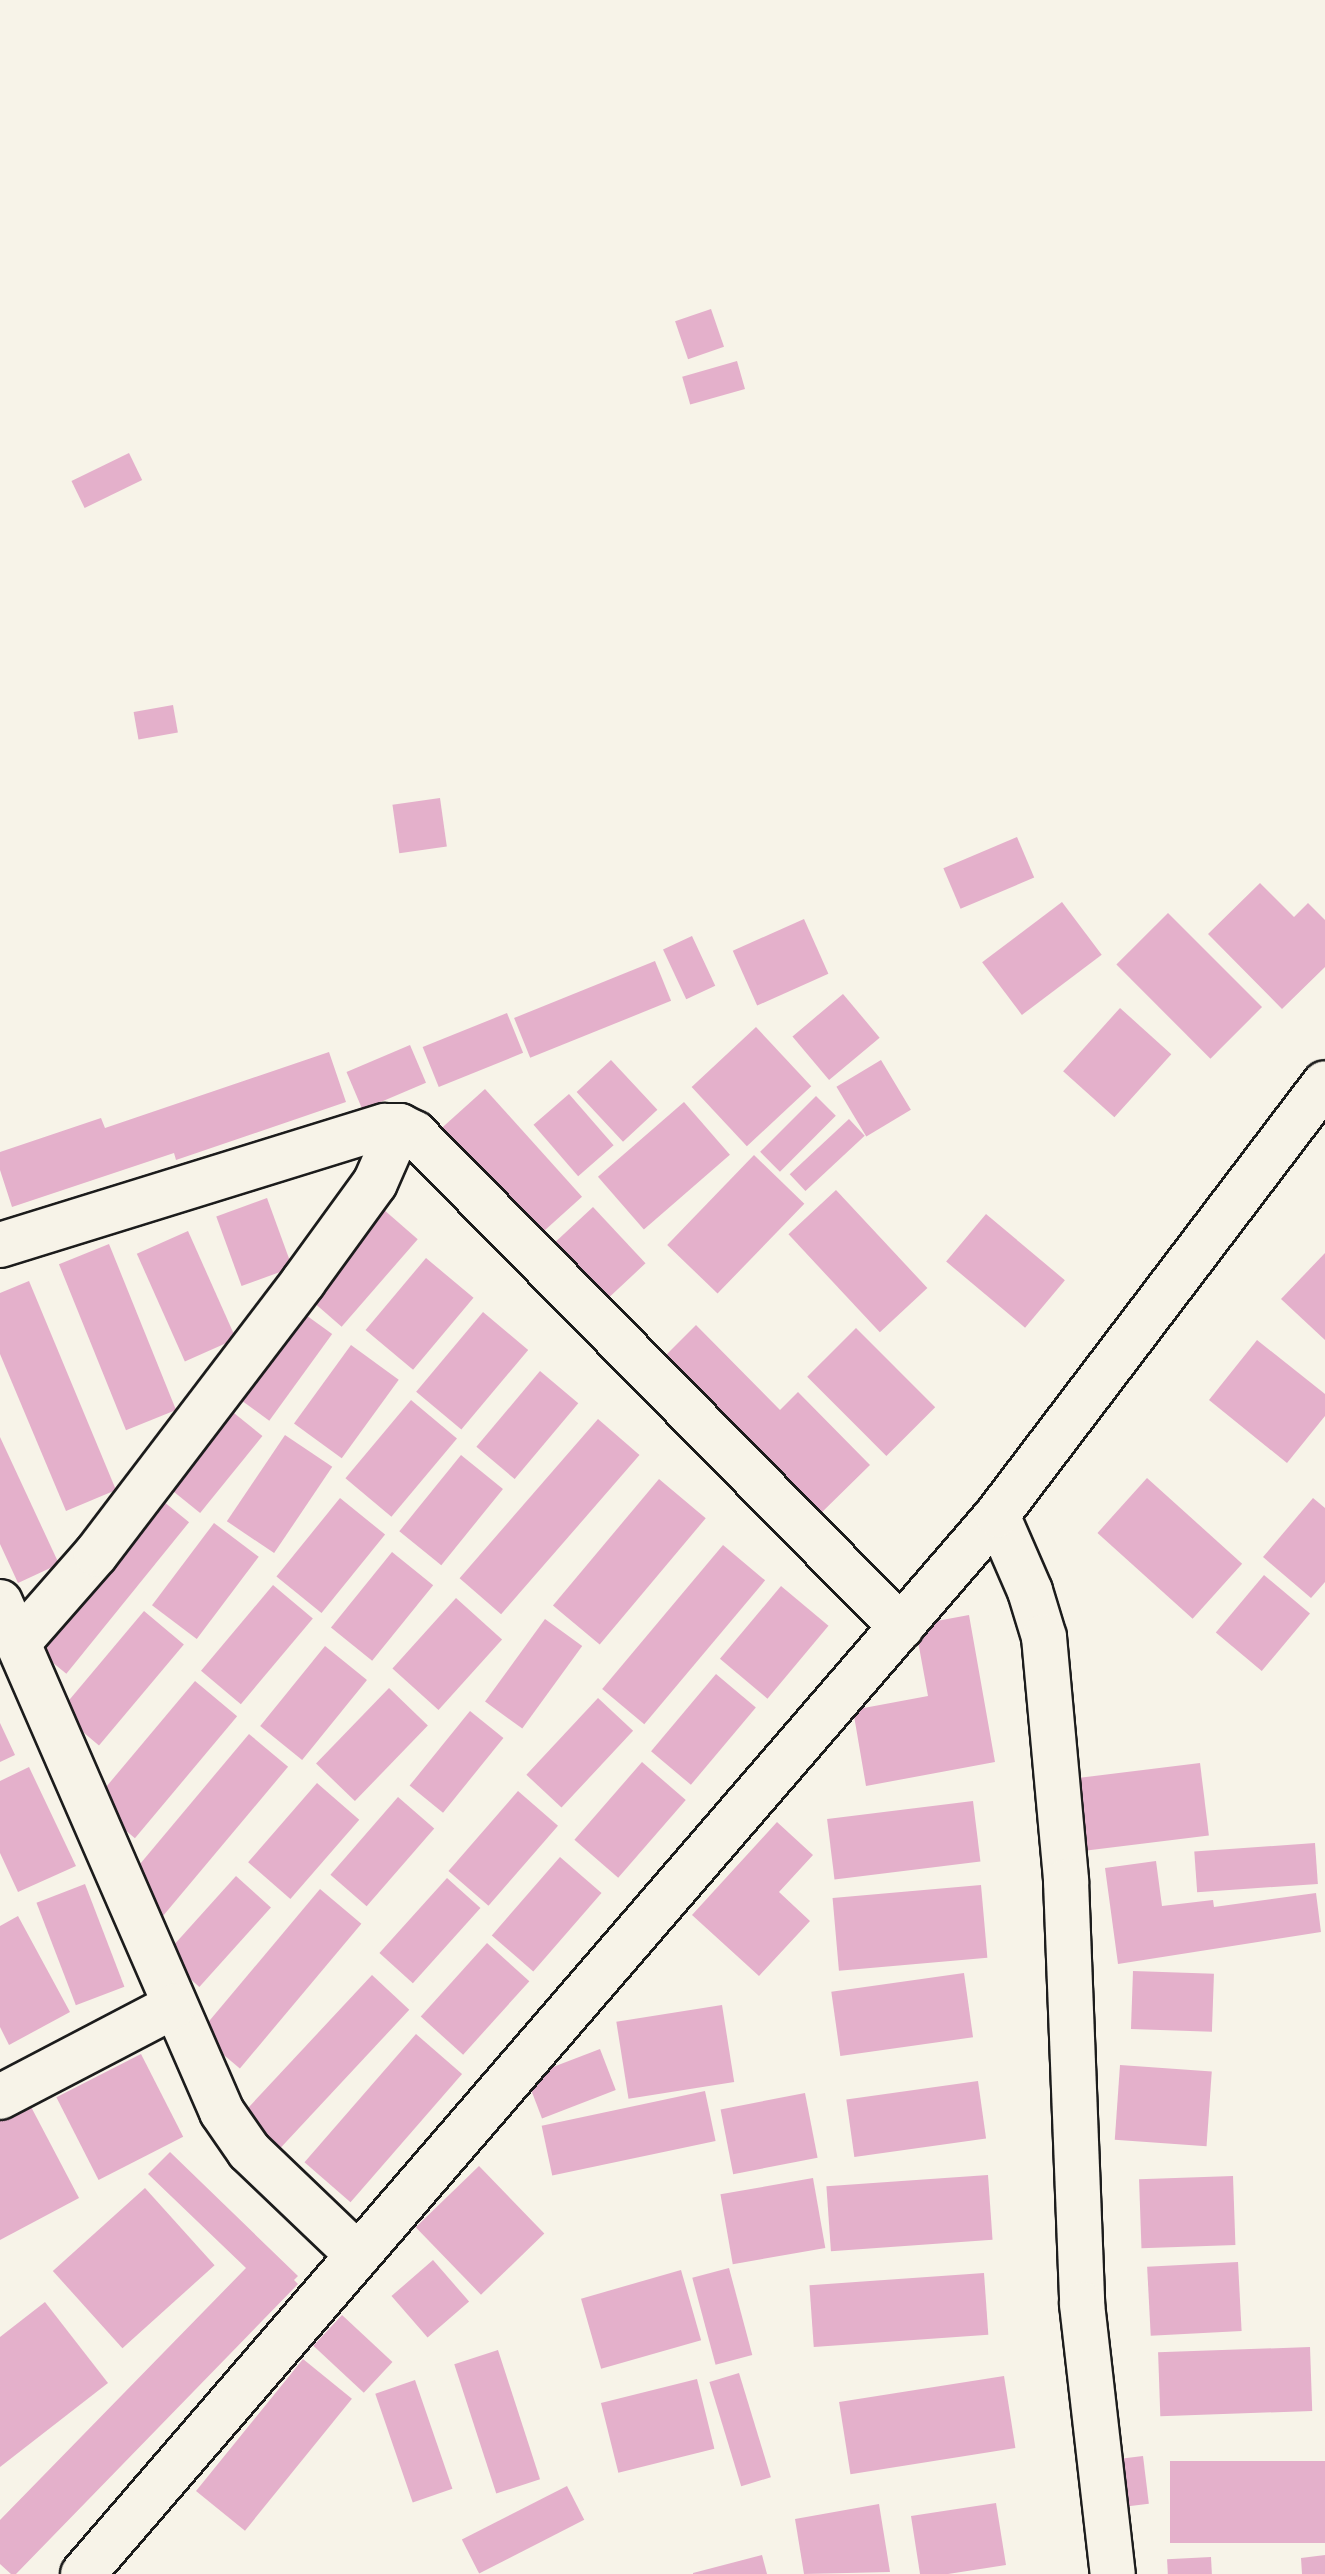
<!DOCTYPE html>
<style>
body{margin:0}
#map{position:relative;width:1325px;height:2574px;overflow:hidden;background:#f7f3e8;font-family:"Indie Flower",sans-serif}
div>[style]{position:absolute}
.building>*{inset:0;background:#e4b0cb;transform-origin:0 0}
.roads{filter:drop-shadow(2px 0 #1c1c1c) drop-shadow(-2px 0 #1c1c1c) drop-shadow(0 2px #1c1c1c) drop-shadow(0 -2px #1c1c1c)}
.street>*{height:44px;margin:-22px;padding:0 22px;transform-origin:22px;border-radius:22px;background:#f7f3e8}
.secondary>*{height:44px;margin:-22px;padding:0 22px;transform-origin:22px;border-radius:22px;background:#f7f3e8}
span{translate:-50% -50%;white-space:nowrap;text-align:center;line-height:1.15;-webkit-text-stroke:7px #f7f3e8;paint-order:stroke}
</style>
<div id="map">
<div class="building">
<i style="left:711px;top:309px;width:40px;height:38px;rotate:71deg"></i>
<i style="left:737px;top:361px;width:29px;height:57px;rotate:74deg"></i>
<i style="left:129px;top:453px;width:30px;height:64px;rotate:64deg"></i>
<i style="left:173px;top:705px;width:28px;height:40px;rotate:80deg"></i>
<i style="left:440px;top:798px;width:49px;height:48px;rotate:82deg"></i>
<i style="left:1017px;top:837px;width:44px;height:80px;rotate:67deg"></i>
<i style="clip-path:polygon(1260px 883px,1294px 917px,1308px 903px,1325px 920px,1325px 967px,1282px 1009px,1208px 934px)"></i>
<i style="left:1062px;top:902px;width:66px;height:100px;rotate:53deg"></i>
<i style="left:1168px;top:913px;width:133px;height:73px;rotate:45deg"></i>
<i style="left:804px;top:919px;width:60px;height:78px;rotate:66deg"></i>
<i style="left:692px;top:936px;width:55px;height:32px;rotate:65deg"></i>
<i style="left:655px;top:961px;width:43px;height:152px;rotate:68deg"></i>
<i style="left:843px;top:994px;width:57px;height:66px;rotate:50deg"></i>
<i style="left:1120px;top:1008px;width:69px;height:85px;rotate:42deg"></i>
<i style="left:507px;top:1013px;width:43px;height:91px;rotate:68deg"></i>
<i style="left:756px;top:1027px;width:81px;height:88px;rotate:47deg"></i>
<i style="left:410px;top:1045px;width:41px;height:69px;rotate:67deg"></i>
<i style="clip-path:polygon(329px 1052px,346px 1102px,176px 1160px,174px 1153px,12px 1207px,0 1170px,0 1152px,101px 1118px,105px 1128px)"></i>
<i style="left:611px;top:1060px;width:68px;height:47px;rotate:47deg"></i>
<i style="left:881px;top:1060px;width:58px;height:52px;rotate:59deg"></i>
<i style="left:485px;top:1089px;width:145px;height:62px;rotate:48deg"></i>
<i style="left:569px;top:1094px;width:68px;height:47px;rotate:49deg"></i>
<i style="left:816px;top:1096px;width:28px;height:79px;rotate:45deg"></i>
<i style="left:684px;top:1102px;width:70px;height:114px;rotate:49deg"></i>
<i style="left:849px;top:1119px;width:23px;height:81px;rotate:47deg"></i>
<i style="left:754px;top:1155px;width:70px;height:125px;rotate:44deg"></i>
<i style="left:836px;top:1190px;width:134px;height:65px;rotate:47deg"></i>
<i style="left:267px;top:1198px;width:74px;height:54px;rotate:70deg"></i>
<i style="left:593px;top:1207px;width:77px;height:61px;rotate:47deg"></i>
<i style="left:383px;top:1209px;width:46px;height:116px;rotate:41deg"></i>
<i style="left:986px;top:1214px;width:103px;height:62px;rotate:40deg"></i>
<i style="left:188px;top:1231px;width:118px;height:56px;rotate:66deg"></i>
<i style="left:109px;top:1244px;width:179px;height:54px;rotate:68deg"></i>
<i style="clip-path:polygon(1325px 1253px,1325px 1340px,1281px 1299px)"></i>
<i style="left:426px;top:1258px;width:62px;height:94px;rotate:40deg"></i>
<i style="clip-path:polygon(29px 1281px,116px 1490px,66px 1511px,0 1354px,0 1293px)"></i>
<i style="left:299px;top:1310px;width:41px;height:107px;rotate:36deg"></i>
<i style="left:483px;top:1312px;width:59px;height:104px;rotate:40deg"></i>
<i style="clip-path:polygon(696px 1325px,780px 1410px,798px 1392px,870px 1465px,815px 1519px,660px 1361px)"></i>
<i style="left:856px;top:1328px;width:112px;height:69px;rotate:45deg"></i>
<i style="clip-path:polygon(1257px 1340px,1325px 1394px,1325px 1416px,1287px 1463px,1209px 1400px)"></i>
<i style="left:351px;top:1345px;width:59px;height:97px;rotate:36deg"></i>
<i style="left:540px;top:1371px;width:50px;height:99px;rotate:40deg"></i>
<i style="left:411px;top:1400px;width:60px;height:102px;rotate:40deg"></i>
<i style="left:229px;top:1409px;width:43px;height:99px;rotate:39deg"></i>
<i style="left:598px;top:1419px;width:55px;height:211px;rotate:41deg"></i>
<i style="left:285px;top:1435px;width:57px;height:104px;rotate:34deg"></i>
<i style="clip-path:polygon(0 1437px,59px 1564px,18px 1583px,0 1544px)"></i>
<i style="left:461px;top:1455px;width:54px;height:98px;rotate:39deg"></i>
<i style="left:1147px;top:1478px;width:128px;height:74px;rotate:42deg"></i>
<i style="left:659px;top:1479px;width:61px;height:165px;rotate:40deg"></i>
<i style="left:158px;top:1497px;width:40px;height:195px;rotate:39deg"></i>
<i style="left:340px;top:1498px;width:58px;height:101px;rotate:39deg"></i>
<i style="clip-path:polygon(1313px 1498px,1325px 1508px,1325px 1582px,1311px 1598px,1263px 1557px)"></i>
<i style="left:214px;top:1523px;width:56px;height:103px;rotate:37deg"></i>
<i style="left:723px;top:1545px;width:55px;height:188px;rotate:40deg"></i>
<i style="left:392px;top:1552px;width:53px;height:97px;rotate:39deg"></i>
<i style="left:1264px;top:1575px;width:60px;height:75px;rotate:40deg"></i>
<i style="left:273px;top:1585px;width:52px;height:112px;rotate:40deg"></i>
<i style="left:781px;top:1586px;width:62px;height:95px;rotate:40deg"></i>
<i style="left:456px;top:1598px;width:62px;height:95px;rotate:42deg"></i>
<i style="left:144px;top:1611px;width:52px;height:132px;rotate:40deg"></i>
<i style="clip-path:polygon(969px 1615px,995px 1762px,866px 1786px,853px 1710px,928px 1696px,915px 1625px)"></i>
<i style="left:545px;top:1619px;width:46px;height:102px;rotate:36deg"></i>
<i style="left:325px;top:1646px;width:54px;height:103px;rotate:39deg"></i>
<i style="left:716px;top:1674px;width:52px;height:101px;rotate:40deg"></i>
<i style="left:195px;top:1681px;width:55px;height:159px;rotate:40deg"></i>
<i style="left:389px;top:1688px;width:54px;height:105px;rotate:44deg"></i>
<i style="left:598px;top:1698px;width:48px;height:105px;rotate:43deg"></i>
<i style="left:470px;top:1711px;width:43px;height:96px;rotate:39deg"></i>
<i style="clip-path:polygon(0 1723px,15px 1755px,0 1762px)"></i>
<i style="left:249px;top:1734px;width:51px;height:195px;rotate:40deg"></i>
<i style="left:642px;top:1762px;width:58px;height:103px;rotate:41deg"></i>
<i style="left:1200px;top:1763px;width:73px;height:125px;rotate:83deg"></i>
<i style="clip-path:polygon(29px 1767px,76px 1866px,18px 1892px,0 1853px,0 1781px)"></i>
<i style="left:317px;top:1783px;width:56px;height:105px;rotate:41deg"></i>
<i style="left:518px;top:1791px;width:53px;height:106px;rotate:41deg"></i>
<i style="left:398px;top:1797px;width:48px;height:103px;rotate:41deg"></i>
<i style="left:973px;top:1801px;width:61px;height:147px;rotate:83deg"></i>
<i style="clip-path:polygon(777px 1822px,813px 1855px,779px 1892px,810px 1921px,759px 1976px,692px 1915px)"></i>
<i style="left:1315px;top:1843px;width:41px;height:121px;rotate:86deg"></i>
<i style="left:560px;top:1857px;width:55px;height:104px;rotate:41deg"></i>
<i style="clip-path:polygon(1156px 1861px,1162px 1906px,1213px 1900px,1214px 1907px,1316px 1893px,1321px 1932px,1118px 1964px,1105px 1868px)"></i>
<i style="left:236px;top:1876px;width:47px;height:107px;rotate:42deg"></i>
<i style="left:447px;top:1878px;width:45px;height:101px;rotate:42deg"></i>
<i style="left:85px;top:1884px;width:110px;height:52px;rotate:69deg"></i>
<i style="left:981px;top:1885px;width:73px;height:149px;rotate:85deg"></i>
<i style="left:320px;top:1889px;width:54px;height:189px;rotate:40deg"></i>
<i style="clip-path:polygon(18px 1916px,70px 2012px,9px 2045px,0 2027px,0 1926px)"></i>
<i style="left:487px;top:1943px;width:57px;height:99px;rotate:42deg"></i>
<i style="left:1133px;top:1971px;width:81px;height:58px;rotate:2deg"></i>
<i style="left:964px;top:1973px;width:65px;height:134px;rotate:82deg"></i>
<i style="left:372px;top:1975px;width:51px;height:192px;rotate:43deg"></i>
<i style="left:722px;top:2005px;width:78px;height:107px;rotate:81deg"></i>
<i style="left:416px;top:2034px;width:61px;height:170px;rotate:41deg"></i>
<i style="left:600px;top:2049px;width:44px;height:79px;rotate:69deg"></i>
<i style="left:141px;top:2054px;width:93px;height:95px;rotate:63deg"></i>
<i style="left:1120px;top:2065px;width:92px;height:75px;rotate:4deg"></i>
<i style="left:978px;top:2081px;width:58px;height:133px;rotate:82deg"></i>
<i style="left:705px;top:2091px;width:51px;height:167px;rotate:78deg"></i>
<i style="left:805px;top:2093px;width:66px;height:86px;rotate:79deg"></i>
<i style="clip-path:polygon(29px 2103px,79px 2198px,0 2240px,0 2118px)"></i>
<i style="clip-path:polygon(170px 2152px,298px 2276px,294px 2280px,298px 2284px,16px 2574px,11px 2574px,0 2564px,0 2520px,246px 2268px,148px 2174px)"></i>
<i style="left:479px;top:2166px;width:94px;height:88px;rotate:46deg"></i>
<i style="left:988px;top:2175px;width:65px;height:162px;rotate:86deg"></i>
<i style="left:1233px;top:2176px;width:69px;height:94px;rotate:88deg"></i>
<i style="left:813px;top:2178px;width:71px;height:94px;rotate:80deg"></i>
<i style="left:145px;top:2188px;width:104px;height:124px;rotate:48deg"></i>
<i style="left:433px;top:2260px;width:55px;height:55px;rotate:49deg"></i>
<i style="left:1238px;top:2262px;width:69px;height:91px;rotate:87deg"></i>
<i style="left:729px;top:2268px;width:90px;height:38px;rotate:75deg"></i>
<i style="left:681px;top:2270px;width:73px;height:104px;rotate:74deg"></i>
<i style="left:984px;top:2273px;width:62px;height:175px;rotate:86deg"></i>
<i style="clip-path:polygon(45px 2302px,108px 2383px,0 2467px,0 2337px)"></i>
<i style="left:342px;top:2315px;width:69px;height:42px;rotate:43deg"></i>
<i style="left:1310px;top:2347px;width:64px;height:152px;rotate:88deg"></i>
<i style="left:498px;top:2350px;width:136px;height:46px;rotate:72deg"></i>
<i style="left:303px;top:2359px;width:63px;height:170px;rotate:39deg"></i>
<i style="left:739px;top:2373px;width:109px;height:31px;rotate:73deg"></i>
<i style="left:1004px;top:2376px;width:73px;height:167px;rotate:81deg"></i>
<i style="left:697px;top:2379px;width:72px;height:99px;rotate:76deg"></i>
<i style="left:415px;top:2380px;width:115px;height:42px;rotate:71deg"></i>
<i style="left:1143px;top:2456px;width:48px;height:33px;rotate:83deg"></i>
<i style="left:1325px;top:2461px;width:82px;height:155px;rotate:90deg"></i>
<i style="left:567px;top:2486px;width:38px;height:118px;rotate:63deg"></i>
<i style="clip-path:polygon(996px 2503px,1006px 2565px,948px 2574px,920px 2574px,911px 2516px)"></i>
<i style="clip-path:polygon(879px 2504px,890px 2572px,804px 2574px,795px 2519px)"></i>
<i style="clip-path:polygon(762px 2555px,767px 2574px,693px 2574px,693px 2573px)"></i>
<i style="clip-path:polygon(1325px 2555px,1325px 2574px,1302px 2574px,1301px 2558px)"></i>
<i style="left:1211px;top:2557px;width:17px;height:44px;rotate:87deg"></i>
</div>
<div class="roads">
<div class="street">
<i style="left:0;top:1245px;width:403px;rotate:-17.2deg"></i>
<i style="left:385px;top:1126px;width:15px"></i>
<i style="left:400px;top:1126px;width:16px;rotate:27deg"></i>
<i style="left:414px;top:1133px;width:694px;rotate:45.41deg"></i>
<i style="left:997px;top:1515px;width:83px;rotate:66.5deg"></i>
<i style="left:1030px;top:1591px;width:48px;rotate:73.1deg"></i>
<i style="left:1044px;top:1637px;width:245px;rotate:84.8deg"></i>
<i style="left:1066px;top:1881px;width:423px;rotate:87.8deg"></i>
<i style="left:1082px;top:2304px;width:272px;rotate:83.5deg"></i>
<i style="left:0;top:1602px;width:556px;rotate:66.48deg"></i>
<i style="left:222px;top:2112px;width:47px;rotate:55.3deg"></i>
<i style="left:249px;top:2151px;width:151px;rotate:43.7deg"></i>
<i style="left:18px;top:1643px;width:118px;rotate:-48.8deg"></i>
<i style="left:96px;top:1554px;width:342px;rotate:-52.7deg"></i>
<i style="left:303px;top:1282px;width:122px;rotate:-54deg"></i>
<i style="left:375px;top:1183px;width:62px;rotate:-66.3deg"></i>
<i style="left:0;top:2097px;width:196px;rotate:-27.6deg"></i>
</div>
<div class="secondary">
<i style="left:83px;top:2574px;width:1399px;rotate:-49.2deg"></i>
<i style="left:997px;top:1515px;width:542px;rotate:-52.79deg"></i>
</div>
</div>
</div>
